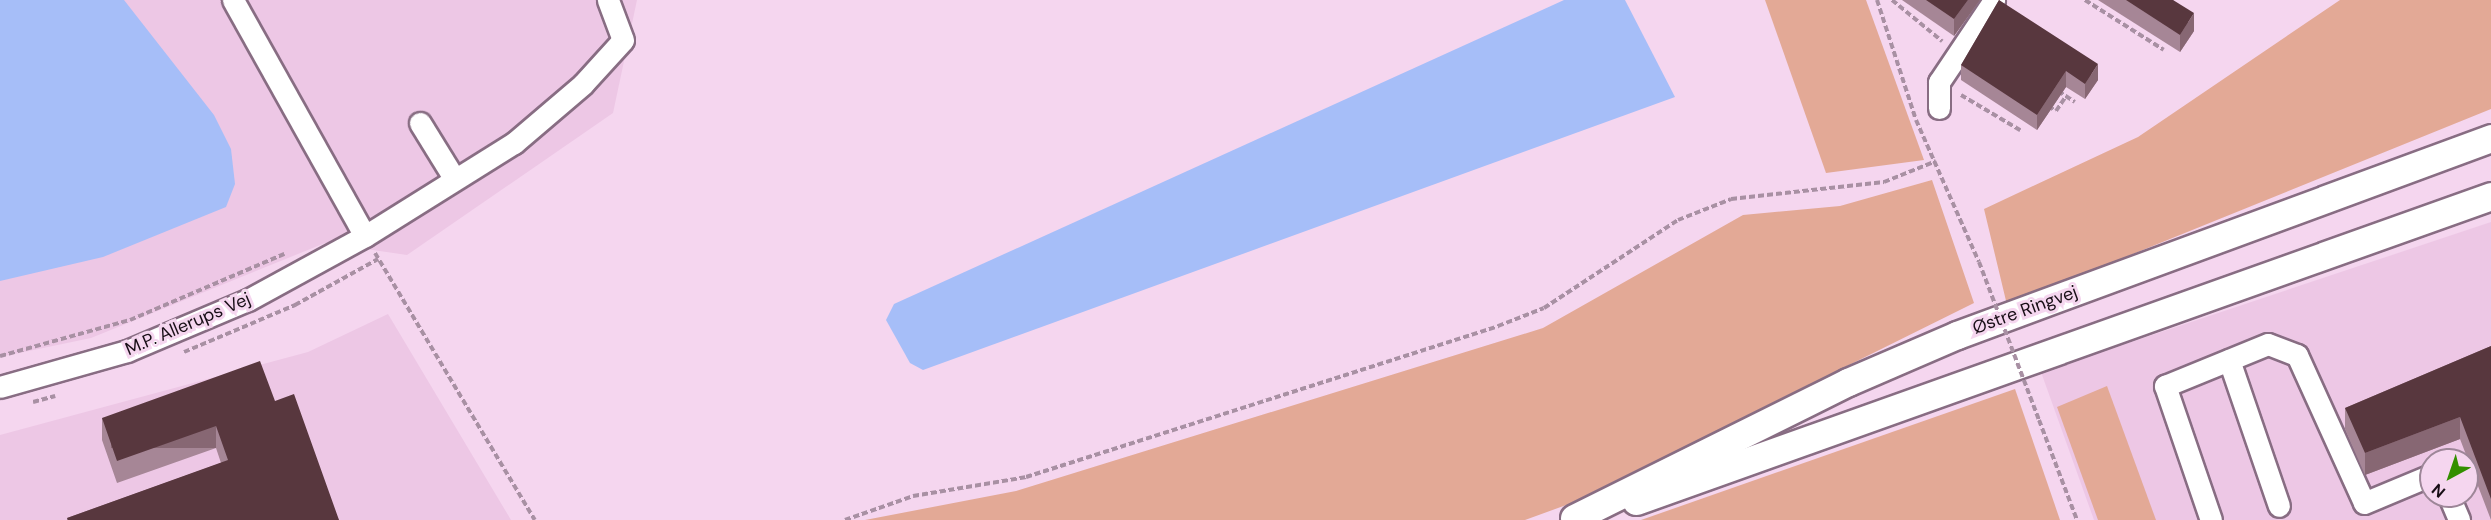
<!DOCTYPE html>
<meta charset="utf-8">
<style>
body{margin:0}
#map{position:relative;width:2491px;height:520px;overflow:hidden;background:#f5d6ef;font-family:"DM Sans",sans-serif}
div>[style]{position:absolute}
.built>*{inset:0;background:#edc7e5}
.green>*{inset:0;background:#e3a996}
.water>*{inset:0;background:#a6bef8}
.path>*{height:4px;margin-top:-2px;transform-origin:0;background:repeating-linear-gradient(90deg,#a890a3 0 6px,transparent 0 9px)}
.roads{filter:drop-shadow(2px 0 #886d83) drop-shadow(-2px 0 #886d83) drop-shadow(0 2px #886d83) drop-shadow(0 -2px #886d83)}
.minor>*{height:21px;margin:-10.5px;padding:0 10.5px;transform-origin:10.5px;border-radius:10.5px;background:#fff}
.major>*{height:27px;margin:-13.5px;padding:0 13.5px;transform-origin:13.5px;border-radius:13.5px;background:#fff}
.path-bridge>*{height:4px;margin-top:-2px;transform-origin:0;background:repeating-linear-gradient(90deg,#a890a3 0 6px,transparent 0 9px)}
.wall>*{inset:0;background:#a68696}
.shaded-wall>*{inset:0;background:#876773;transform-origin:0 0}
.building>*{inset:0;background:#58373e}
span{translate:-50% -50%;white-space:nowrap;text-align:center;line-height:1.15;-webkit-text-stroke:6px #f5d6ef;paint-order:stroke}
.street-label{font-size:18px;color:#180e16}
.north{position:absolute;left:2419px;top:448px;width:60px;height:60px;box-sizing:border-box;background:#f5d6ef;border:2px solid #9d8698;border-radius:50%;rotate:220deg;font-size:16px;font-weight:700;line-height:24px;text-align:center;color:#180e16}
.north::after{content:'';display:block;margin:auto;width:21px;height:27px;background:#338f00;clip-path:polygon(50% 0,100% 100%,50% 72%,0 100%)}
</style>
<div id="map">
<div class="built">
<i style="clip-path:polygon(0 0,637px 0,613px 113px,407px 255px,325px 243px,91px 338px,0 357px)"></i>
<i style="clip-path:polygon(evenodd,2491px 222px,2491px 520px,2094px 520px,2041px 372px,2491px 222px,2431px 460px,2467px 460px,2467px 496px,2431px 496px,2431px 460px)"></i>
<i style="clip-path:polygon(388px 314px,511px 520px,0 520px,0 435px,308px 352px)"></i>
</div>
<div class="green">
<i style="clip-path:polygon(1765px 0,1866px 0,1924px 160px,1826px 173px)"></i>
<i style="clip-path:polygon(2340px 0,2491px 0,2491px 109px,2007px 305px,1984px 209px,2138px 137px)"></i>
<i style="clip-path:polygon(1932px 180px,1974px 303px,1569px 504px,1525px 520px,865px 520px,1016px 491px,1543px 328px,1743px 215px,1840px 206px)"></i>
<i style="clip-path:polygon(2107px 386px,2156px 520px,2098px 520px,2057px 407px)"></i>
<i style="clip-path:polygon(2015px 389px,2060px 520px,1641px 520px)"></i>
</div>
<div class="water">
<i style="clip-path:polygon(0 0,124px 0,214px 115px,231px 149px,235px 184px,226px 207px,103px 257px,0 281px)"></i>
<i style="clip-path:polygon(1564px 0,1625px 0,1675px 97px,923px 370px,910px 363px,886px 320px,894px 304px)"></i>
</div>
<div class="path">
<i style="left:1877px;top:0;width:126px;rotate:72deg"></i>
<i style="left:1916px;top:120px;width:155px;rotate:66.1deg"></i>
<i style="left:1892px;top:0;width:65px;rotate:39.4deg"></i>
<i style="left:2085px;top:0;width:93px;rotate:32.3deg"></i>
<i style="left:2058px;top:91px;width:20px;rotate:33deg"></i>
<i style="left:1961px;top:95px;width:69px;rotate:30.7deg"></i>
<i style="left:2048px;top:106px;width:9px;rotate:32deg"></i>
<i style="left:2056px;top:111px;width:18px;rotate:-56deg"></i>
<i style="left:375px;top:253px;width:311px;rotate:59.1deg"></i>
<i style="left:184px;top:352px;width:121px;rotate:-22.9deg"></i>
<i style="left:295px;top:305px;width:95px;rotate:-29deg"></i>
<i style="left:0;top:356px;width:135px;rotate:-15.5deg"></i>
<i style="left:130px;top:320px;width:168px;rotate:-23.2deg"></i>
<i style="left:33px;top:402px;width:23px;rotate:-15deg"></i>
<i style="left:2039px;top:420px;width:107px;rotate:69.2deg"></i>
<i style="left:845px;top:520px;width:72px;rotate:-19.4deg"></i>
<i style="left:913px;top:496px;width:115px;rotate:-9.5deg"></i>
<i style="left:1026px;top:477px;width:496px;rotate:-17.7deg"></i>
<i style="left:1498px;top:326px;width:49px;rotate:-21.4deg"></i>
<i style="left:1544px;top:308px;width:160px;rotate:-33.3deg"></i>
<i style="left:1678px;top:220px;width:57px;rotate:-21.6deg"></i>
<i style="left:1731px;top:199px;width:154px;rotate:-6.3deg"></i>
<i style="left:1884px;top:182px;width:56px;rotate:-22deg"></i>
</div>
<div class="roads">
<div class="minor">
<i style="left:233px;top:0;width:270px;rotate:60.8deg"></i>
<i style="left:1939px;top:108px;width:26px;rotate:-90deg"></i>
<i style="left:1939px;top:82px;width:99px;rotate:-56.1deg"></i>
<i style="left:420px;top:123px;width:65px;rotate:58.3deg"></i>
<i style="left:2229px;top:360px;width:154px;rotate:71.1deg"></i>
<i style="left:0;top:387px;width:132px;rotate:-15.8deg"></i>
<i style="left:127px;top:351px;width:131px;rotate:-22.9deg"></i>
<i style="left:248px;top:300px;width:133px;rotate:-28.7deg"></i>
<i style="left:365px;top:236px;width:176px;rotate:-32deg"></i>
<i style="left:514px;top:143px;width:91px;rotate:-40.5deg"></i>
<i style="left:583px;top:84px;width:59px;rotate:-47.7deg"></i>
<i style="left:623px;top:40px;width:43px;rotate:-110.6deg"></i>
<i style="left:2449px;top:496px;width:26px;rotate:67deg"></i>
<i style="left:2211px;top:520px;width:142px;rotate:-108.9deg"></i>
<i style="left:2165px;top:386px;width:111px;rotate:-22.2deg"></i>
<i style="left:2268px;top:344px;width:31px;rotate:21deg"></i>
<i style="left:2297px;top:355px;width:162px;rotate:65.6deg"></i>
<i style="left:2364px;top:503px;width:73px;rotate:-22.7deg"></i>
</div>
<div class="major">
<i style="left:1636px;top:501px;width:908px;rotate:-19.63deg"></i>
<i style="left:1574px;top:518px;width:306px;rotate:-26.4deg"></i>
<i style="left:1848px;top:382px;width:119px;rotate:-23.3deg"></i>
<i style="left:1957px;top:335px;width:569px;rotate:-20.25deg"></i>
</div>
</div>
<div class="path-bridge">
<i style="left:1979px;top:262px;width:169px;rotate:69.2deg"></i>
</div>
<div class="wall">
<i style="clip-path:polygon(1902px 0,1980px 0,1954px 36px)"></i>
<i style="clip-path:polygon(1999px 0,2098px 80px,2085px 99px,2066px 87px,2037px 130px,1961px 80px,1961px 65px)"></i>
<i style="clip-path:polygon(2098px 0,2173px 0,2194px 31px,2180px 52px)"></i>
<i style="clip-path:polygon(2491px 346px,2491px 520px,2460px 439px,2365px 475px,2345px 429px,2345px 408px)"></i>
<i style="clip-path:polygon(275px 401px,339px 520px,67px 520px,67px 518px,221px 463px,216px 448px,117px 483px,102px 440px,102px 418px)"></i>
</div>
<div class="shaded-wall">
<i style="clip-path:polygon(1968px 0,1980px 0,1954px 36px,1954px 19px)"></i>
<i style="clip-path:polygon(2194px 13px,2194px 31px,2180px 52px,2180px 35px)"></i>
<i style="clip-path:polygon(2098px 64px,2098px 80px,2085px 99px,2085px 84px)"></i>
<i style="clip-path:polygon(2066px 71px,2066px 87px,2037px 130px,2037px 115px)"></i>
<i style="clip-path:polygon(2460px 417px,2460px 439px,2365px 475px,2365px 453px)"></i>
<i style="left:216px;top:426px;width:22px;height:105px;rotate:90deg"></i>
</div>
<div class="building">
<i style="clip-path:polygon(1926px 0,1968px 0,1954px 19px)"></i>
<i style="clip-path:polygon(1999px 0,2098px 64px,2085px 84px,2066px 71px,2037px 115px,1961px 65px)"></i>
<i style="clip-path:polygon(2126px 0,2173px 0,2194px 13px,2180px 35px)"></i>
<i style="clip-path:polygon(2491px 346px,2491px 499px,2460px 417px,2365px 453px,2345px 408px)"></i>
<i style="clip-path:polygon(260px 361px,275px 401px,294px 394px,339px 520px,68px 520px,67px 518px,228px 460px,216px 426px,117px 461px,102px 418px)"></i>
</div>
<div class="street-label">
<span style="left:2025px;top:310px;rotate:-20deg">Østre Ringvej</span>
<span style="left:188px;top:324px;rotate:-23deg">M.P. Allerups Vej</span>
</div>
<div class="north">N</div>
</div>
